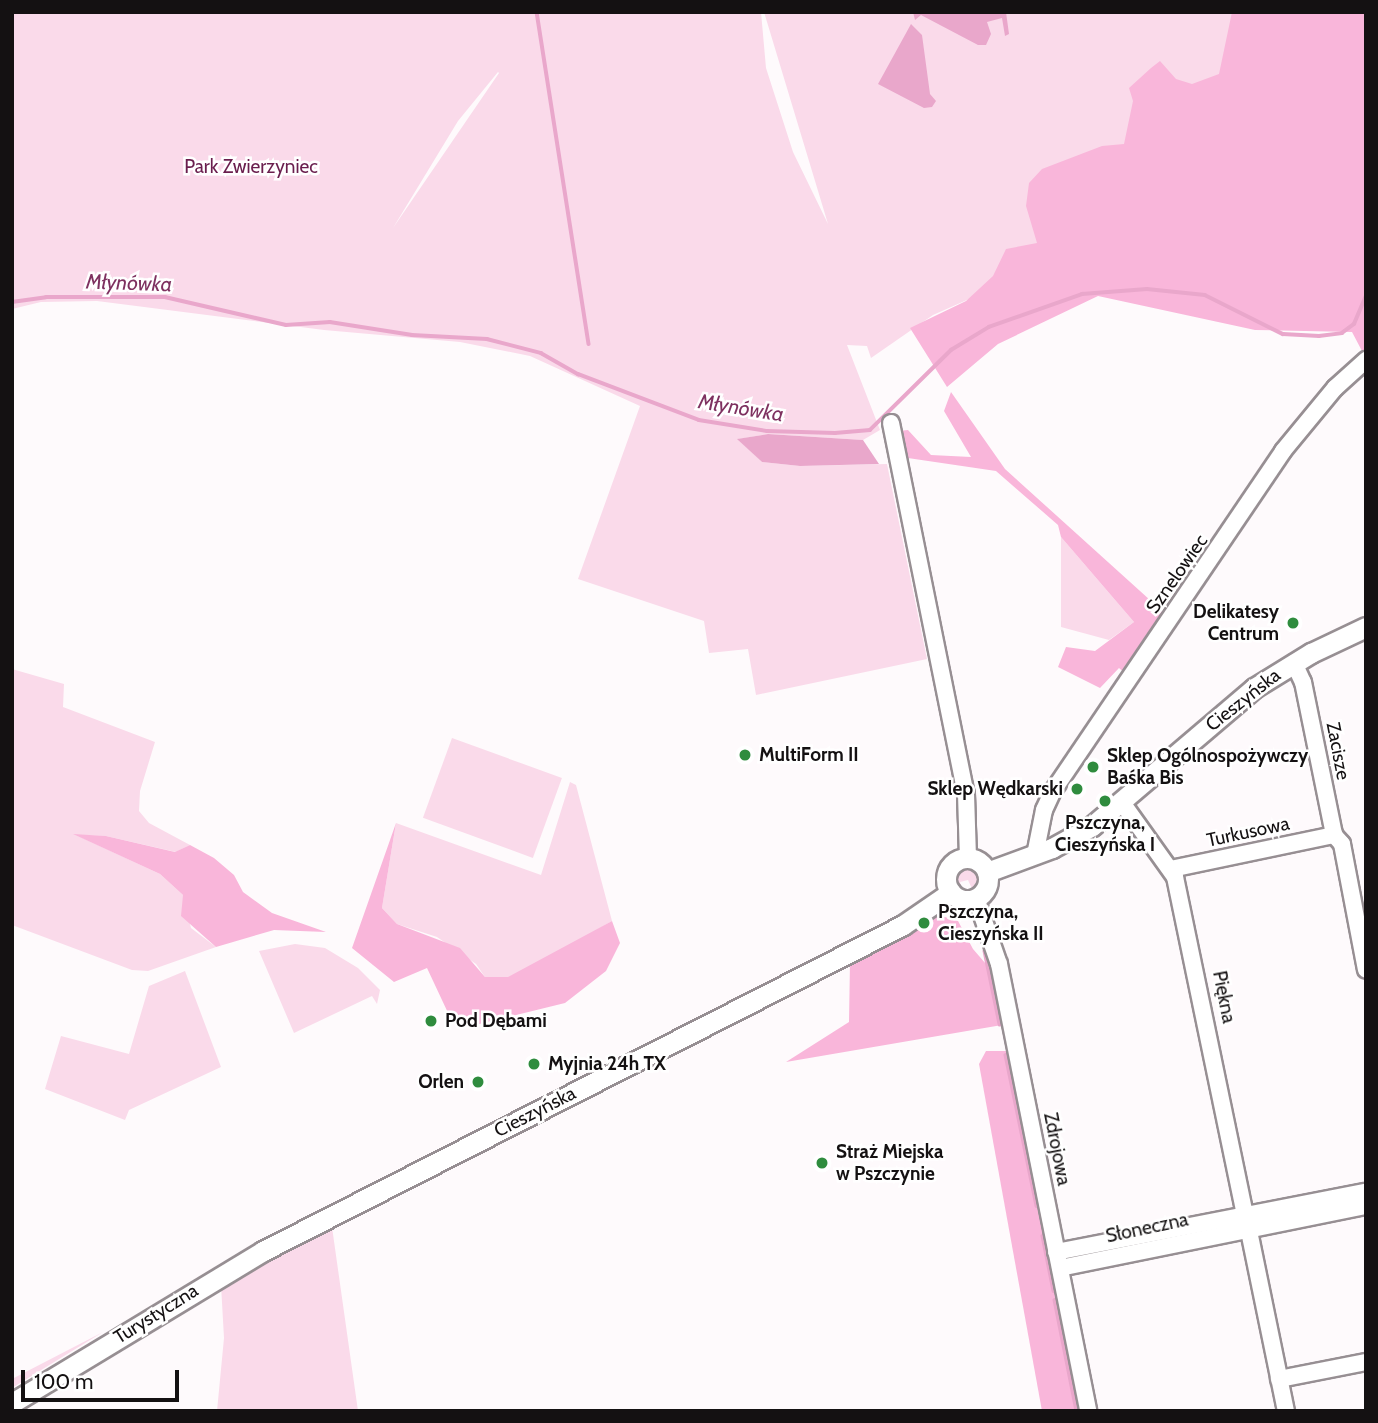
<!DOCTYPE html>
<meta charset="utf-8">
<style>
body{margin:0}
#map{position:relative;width:1378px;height:1423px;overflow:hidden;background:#fefafc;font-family:Cabin,sans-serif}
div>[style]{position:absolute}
.green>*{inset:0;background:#fadaea;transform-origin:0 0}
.forest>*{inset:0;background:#f9b6da}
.water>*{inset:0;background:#e9a7cb}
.stream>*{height:3.5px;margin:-1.75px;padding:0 1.75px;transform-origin:1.75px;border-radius:1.75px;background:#e9a7cb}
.roads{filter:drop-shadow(2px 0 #978f93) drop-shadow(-2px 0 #978f93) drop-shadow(0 2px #978f93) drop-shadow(0 -2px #978f93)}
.minor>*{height:16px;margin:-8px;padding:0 8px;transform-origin:8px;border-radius:8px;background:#fff}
.major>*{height:19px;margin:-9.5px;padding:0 9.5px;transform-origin:9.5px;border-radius:9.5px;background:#fff}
.major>.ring{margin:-9.5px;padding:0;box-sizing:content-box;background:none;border:19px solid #fff;border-radius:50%}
.dots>*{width:19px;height:19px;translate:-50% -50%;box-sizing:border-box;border:4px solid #fff;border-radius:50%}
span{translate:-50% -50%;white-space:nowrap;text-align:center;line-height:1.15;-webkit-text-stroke:5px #fff;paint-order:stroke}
.park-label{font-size:19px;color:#6a1e4e}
.street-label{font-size:19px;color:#141112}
.poi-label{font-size:19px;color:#141112;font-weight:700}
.right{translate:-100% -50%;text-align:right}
.left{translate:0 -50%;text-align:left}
.water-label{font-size:21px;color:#7e3160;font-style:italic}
.frame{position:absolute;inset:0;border:14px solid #141112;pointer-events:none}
.scale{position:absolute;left:21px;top:1370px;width:158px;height:32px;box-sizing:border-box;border:4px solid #141112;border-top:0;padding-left:9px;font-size:21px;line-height:24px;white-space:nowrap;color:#141112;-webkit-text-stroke:5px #fff;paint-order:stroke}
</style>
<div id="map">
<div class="green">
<i style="clip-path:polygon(evenodd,12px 12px,761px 12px,766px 68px,793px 152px,828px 224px,764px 12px,1257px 12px,1239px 62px,985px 292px,933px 315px,871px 358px,867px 346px,847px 345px,880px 430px,863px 440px,768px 434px,738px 439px,762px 462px,800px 466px,887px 464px,927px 659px,756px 695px,748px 649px,709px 653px,704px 621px,578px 579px,640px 406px,530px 356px,460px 342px,324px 330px,97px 301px,41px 302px,12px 309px,12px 12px,498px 72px,499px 73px,393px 228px,458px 121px,498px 72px)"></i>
<i style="clip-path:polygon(1061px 537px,1134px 622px,1109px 640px,1061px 627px)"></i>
<i style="clip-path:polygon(12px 669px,64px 684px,63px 707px,155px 742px,140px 791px,139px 811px,149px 823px,190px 845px,176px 852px,106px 836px,76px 835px,160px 874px,183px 895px,191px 928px,216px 947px,148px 971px,132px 970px,12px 925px)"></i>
<i style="left:452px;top:738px;width:117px;height:85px;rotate:20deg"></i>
<i style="clip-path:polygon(570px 782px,576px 785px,612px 921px,536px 965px,509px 977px,485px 977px,476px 964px,437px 937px,397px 924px,382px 908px,396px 823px,541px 875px)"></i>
<i style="clip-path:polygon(961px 867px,972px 867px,980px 875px,973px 891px,968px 880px,960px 882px,962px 891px,956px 885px,955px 875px)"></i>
<i style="clip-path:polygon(295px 944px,325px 948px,358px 968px,380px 990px,377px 1004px,372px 996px,294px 1033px,259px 951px)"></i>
<i style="clip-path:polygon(185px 971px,221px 1067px,129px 1110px,125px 1120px,45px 1089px,61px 1036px,129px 1054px,149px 986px)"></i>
<i style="clip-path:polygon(332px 1227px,358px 1411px,217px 1411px,224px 1338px,221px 1285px)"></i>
<i style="clip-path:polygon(103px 1332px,12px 1388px,12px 1379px)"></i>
</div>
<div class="forest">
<i style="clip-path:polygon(1232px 12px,1366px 12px,1366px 349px,1362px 351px,1352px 332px,1255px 330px,1098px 296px,998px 344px,947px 387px,910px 328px,966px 301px,993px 276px,1006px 249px,1037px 243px,1026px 206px,1029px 183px,1042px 169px,1102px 146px,1124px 144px,1133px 101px,1129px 88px,1151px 68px,1160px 61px,1176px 79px,1192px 84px,1219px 74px)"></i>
<i style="clip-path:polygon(951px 392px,1005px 469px,1171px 619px,1128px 676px,1119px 668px,1100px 688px,1058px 667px,1066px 647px,1095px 651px,1134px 622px,1061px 537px,1058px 525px,996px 471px,901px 457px,898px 431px,908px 430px,931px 455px,971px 457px,944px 411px)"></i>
<i style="clip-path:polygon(396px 823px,382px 908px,397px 924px,460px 948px,485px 977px,508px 977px,612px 921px,620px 943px,606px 971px,565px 1003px,471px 1026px,449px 1015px,427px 968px,394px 982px,352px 948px)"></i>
<i style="clip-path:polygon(73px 834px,106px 836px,175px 852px,190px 845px,214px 858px,234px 875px,243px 892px,272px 913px,326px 932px,274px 930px,216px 947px,181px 916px,183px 895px,160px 874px)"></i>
<i style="clip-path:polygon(938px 915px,958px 921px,973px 949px,992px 971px,1002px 1025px,786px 1062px,849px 1022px,850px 962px)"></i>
<i style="clip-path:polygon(986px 1051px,1009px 1051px,1081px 1411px,1042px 1411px,979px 1064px)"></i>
</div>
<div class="water">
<i style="clip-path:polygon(913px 12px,1006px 12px,1009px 34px,1005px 36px,1002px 18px,987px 22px,991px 34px,986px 45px,978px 45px,921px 15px,915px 20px)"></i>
<i style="clip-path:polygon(911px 24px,922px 35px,930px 94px,936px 101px,932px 107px,924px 108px,878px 84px)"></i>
<i style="clip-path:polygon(768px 434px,863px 440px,879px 464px,800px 466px,762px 462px,737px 439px)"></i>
</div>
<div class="stream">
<i style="left:537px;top:12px;width:336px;rotate:81.1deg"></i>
<i style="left:12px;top:302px;width:34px;rotate:-8deg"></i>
<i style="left:46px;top:297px;width:119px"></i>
<i style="left:165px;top:297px;width:124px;rotate:13deg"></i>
<i style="left:286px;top:325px;width:44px;rotate:-3.9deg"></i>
<i style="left:330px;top:322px;width:83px;rotate:9deg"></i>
<i style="left:412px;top:335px;width:75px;rotate:3.1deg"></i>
<i style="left:487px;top:339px;width:56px;rotate:14.5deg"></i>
<i style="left:541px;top:353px;width:43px;rotate:29.6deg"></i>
<i style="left:578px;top:374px;width:129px;rotate:20.8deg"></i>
<i style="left:699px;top:420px;width:69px;rotate:9.2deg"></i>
<i style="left:767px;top:431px;width:68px;rotate:1.7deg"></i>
<i style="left:835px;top:433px;width:35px;rotate:-5deg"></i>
<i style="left:870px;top:430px;width:114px;rotate:-44.6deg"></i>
<i style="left:951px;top:350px;width:44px;rotate:-31.2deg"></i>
<i style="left:989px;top:327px;width:99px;rotate:-19.5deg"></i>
<i style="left:1082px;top:294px;width:65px;rotate:-4.4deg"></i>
<i style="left:1147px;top:289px;width:58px;rotate:5.9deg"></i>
<i style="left:1205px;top:295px;width:87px;rotate:26.6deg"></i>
<i style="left:1283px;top:334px;width:36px;rotate:3deg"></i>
<i style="left:1319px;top:336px;width:23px;rotate:-7deg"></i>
<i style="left:1342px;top:333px;width:15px;rotate:-37deg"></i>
<i style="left:1354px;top:324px;width:30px;rotate:-67deg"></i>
<i style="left:985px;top:951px;width:75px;rotate:78.4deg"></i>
<i style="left:1006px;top:1055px;width:154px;rotate:78.4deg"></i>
<i style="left:1043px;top:1236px;width:56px;rotate:78.7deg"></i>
<i style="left:1055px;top:1300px;width:113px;rotate:78.8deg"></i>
</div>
<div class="roads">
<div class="minor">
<i style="left:891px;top:423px;width:379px;rotate:78.6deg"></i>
<i style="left:966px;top:794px;width:64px;rotate:88.2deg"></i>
<i style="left:1294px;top:663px;width:21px;rotate:65deg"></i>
<i style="left:1303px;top:682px;width:156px;rotate:78.5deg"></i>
<i style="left:1334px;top:835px;width:12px;rotate:48deg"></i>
<i style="left:1342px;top:844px;width:128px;rotate:79.2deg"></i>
<i style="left:1123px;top:804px;width:90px;rotate:54.5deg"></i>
<i style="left:1175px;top:877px;width:344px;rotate:78.3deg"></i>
<i style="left:1035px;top:855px;width:46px;rotate:-78.7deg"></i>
<i style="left:1044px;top:810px;width:21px;rotate:-65deg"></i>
<i style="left:1053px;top:791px;width:410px;rotate:-55.9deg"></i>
<i style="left:1283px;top:451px;width:82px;rotate:-50.5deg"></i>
<i style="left:1335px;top:388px;width:42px;rotate:-42.1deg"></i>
<i style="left:1171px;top:869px;width:167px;rotate:-11.8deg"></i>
<i style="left:976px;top:898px;width:70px;rotate:70.8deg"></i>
<i style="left:999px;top:964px;width:456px;rotate:78.7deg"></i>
<i style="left:1249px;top:1231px;width:184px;rotate:78.4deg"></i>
<i style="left:1056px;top:1252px;width:316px;rotate:-11deg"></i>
<i style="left:1060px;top:1268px;width:312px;rotate:-11.5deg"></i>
<i style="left:1279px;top:1379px;width:89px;rotate:-11.1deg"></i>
</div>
<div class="major">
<i class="ring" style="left:946px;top:858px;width:23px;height:23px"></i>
<i style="left:987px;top:872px;width:69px;rotate:-20.3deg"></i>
<i style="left:1052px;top:848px;width:46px;rotate:-28.8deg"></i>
<i style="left:1092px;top:826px;width:213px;rotate:-40.4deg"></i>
<i style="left:1254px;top:688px;width:67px;rotate:-31.6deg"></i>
<i style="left:1311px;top:653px;width:61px;rotate:-25.3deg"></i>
<i style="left:12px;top:1403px;width:293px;rotate:-31.2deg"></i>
<i style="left:263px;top:1251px;width:718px;rotate:-26.99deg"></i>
<i style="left:903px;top:925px;width:58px;rotate:-34.5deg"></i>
</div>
</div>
<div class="dots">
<i style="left:1293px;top:623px;background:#2f8c3e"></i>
<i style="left:745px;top:755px;background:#2f8c3e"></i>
<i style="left:1093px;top:767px;background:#2f8c3e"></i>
<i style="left:1077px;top:789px;background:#2f8c3e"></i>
<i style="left:1105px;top:801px;background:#2f8c3e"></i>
<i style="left:924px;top:923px;background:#2f8c3e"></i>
<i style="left:431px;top:1021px;background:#2f8c3e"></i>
<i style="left:534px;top:1064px;background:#2f8c3e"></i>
<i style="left:478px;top:1082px;background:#2f8c3e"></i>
<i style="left:822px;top:1163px;background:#2f8c3e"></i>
</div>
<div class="park-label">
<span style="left:251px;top:167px">Park Zwierzyniec</span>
</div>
<div class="street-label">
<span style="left:1177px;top:574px;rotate:-55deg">Sznelowiec</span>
<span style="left:1243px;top:700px;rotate:-38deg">Cieszyńska</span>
<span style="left:1338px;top:751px;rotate:79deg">Zacisze</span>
<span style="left:1248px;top:832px;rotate:-12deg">Turkusowa</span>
<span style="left:1224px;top:997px;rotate:79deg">Piękna</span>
<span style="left:535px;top:1112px;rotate:-27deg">Cieszyńska</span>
<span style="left:1057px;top:1149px;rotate:79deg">Zdrojowa</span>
<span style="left:1147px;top:1228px;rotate:-12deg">Słoneczna</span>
<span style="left:156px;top:1314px;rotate:-32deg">Turystyczna</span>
</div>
<div class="poi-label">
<span class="right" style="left:1279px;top:623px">Delikatesy<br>Centrum</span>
<span class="left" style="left:759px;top:755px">MultiForm II</span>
<span class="left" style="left:1107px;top:767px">Sklep Ogólnospożywczy<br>Baśka Bis</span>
<span class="right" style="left:1063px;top:789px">Sklep Wędkarski</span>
<span style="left:1105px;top:834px">Pszczyna,<br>Cieszyńska I</span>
<span class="left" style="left:938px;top:923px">Pszczyna,<br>Cieszyńska II</span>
<span class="left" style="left:445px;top:1021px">Pod Dębami</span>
<span class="left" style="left:548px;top:1064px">Myjnia 24h TX</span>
<span class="right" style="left:464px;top:1082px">Orlen</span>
<span class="left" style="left:836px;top:1163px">Straż Miejska<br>w Pszczynie</span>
</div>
<div class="water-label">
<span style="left:129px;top:283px;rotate:2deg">Młynówka</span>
<span style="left:741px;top:408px;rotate:9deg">Młynówka</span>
</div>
<div class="frame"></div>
<div class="scale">100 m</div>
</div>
